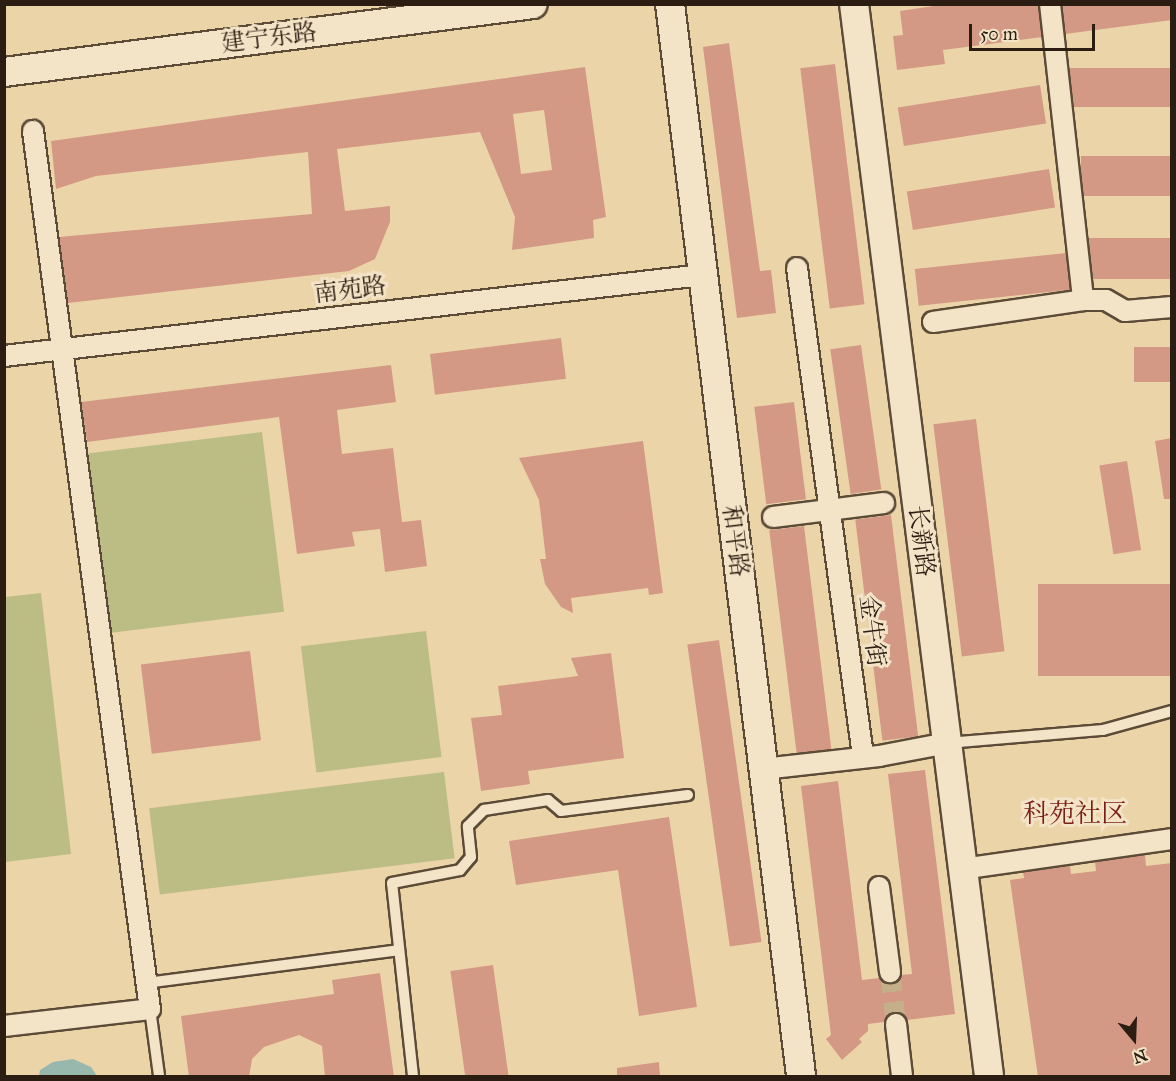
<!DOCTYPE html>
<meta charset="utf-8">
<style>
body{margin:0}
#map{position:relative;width:1176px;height:1081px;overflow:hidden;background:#ecd4a9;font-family:"IM FELL Great Primer","Noto Serif SC",serif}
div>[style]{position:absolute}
.green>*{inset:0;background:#bcbc85;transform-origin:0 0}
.water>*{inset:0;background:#99b8ad}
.building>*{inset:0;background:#d49985;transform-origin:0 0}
.street-tunnel>*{height:20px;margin-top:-10px;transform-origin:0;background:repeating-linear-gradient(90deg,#c5af8b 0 20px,transparent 0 30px)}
.roads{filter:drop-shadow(2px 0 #5b4b37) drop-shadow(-2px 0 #5b4b37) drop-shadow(0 2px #5b4b37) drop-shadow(0 -2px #5b4b37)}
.lane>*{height:10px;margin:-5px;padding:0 5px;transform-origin:5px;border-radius:5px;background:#f3e3c7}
.street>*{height:20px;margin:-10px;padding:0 10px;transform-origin:10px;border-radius:10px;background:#f3e3c7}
.secondary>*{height:28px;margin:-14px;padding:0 14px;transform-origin:14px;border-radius:14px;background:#f3e3c7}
span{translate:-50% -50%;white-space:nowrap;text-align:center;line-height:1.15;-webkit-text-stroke:6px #f3e3c7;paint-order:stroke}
.street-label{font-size:24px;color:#2b1d11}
.neighbourhood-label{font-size:26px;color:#7a1f14}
.frame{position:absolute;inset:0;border:6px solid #2b1d11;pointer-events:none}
.north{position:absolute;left:1104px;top:1009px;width:60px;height:60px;-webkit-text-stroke:4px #f3e3c7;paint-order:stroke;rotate:161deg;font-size:16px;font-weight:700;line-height:24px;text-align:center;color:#2b1d11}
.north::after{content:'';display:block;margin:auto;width:21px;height:27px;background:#2b1d11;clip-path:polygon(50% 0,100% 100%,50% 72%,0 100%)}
.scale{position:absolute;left:969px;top:24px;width:126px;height:27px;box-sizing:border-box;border:3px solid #2b1d11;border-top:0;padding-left:8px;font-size:18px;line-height:21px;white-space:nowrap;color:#2b1d11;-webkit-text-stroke:4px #f3e3c7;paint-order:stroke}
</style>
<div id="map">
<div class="green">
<i style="left:262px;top:432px;width:181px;height:176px;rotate:83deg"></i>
<i style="clip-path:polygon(41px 593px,71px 854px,5px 862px,5px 597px)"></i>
<i style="left:426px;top:631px;width:127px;height:126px;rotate:83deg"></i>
<i style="left:444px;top:772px;width:87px;height:297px;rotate:83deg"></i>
</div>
<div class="water">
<i style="clip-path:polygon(73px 1059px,91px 1067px,97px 1076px,39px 1076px,40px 1070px,53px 1062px)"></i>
</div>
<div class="building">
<i style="clip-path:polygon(947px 4px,1038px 4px,1042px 37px,943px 50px,945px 64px,897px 70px,893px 36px,903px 35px,900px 11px)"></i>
<i style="clip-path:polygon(1062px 4px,1172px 4px,1172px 20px,1065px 34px)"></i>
<i style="clip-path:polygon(729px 43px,760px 271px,771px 270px,776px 313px,737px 318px,703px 47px)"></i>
<i style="left:835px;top:64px;width:242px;height:35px;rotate:83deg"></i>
<i style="clip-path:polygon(evenodd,585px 67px,606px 217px,593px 220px,594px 238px,512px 250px,515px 217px,480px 132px,337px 149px,345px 211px,390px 206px,390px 222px,375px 259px,349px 271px,68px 303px,59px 237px,312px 214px,308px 152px,96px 176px,56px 189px,51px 141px,585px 67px,544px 110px,552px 170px,521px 174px,513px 114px,544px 110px)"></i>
<i style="left:1172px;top:68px;width:39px;height:102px;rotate:90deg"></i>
<i style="left:1040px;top:85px;width:39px;height:144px;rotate:81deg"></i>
<i style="left:1172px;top:156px;width:40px;height:91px;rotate:90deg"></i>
<i style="left:1049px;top:169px;width:39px;height:144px;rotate:81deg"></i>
<i style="left:1172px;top:238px;width:41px;height:84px;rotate:90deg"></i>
<i style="left:1066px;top:253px;width:37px;height:152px;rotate:84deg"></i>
<i style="left:561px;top:338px;width:41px;height:132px;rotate:83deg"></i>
<i style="left:861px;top:345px;width:146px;height:31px;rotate:82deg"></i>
<i style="left:1172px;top:347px;width:35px;height:38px;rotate:90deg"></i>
<i style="clip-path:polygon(391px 365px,396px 402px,337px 410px,342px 454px,393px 448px,402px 522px,421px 520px,427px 566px,385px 572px,380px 529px,352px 532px,355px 546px,297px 554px,279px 417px,87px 442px,81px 402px)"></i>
<i style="left:794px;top:402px;width:98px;height:40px;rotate:83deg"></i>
<i style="left:976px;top:419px;width:234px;height:43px;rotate:83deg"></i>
<i style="clip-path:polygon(1172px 438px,1172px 499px,1164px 499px,1155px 441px)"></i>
<i style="clip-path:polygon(643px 441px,663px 593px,649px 595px,648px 588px,571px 598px,573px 613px,561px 607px,545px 584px,540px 559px,546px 559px,539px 500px,519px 458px)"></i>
<i style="left:1127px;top:461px;width:90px;height:28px;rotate:81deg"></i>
<i style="left:891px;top:515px;width:223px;height:36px;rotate:83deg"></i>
<i style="left:804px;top:526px;width:225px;height:35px;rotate:83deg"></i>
<i style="left:1172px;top:584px;width:92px;height:134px;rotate:90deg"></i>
<i style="left:719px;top:640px;width:305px;height:32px;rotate:82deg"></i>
<i style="left:250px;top:651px;width:90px;height:110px;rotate:83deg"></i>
<i style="clip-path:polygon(611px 653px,624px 758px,528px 771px,530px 784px,481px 791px,471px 718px,502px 715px,498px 686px,578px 676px,571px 658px)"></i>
<i style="clip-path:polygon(925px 770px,955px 1014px,907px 1020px,900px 1013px,889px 1014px,884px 1022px,868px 1024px,868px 1031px,859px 1039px,862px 1042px,842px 1060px,826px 1039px,831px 1035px,801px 786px,838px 781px,862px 980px,880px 978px,891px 984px,901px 975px,912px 974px,888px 774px)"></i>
<i style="clip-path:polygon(669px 817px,697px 1007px,639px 1016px,618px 870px,516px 885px,509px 841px)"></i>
<i style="clip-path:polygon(1145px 855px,1146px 866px,1172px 863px,1172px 1077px,1038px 1077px,1010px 880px,1024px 878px,1023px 872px,1070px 866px,1071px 874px,1096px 871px,1095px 862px)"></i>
<i style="left:493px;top:965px;width:113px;height:43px;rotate:82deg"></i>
<i style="clip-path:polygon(380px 973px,394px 1077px,325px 1077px,322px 1046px,299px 1035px,264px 1047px,252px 1059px,249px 1077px,189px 1077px,181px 1016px,334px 994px,332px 980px)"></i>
<i style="clip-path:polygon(659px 1062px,660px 1077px,617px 1077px,617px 1068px)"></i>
</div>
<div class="street-tunnel">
<i style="left:890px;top:972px;width:52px;rotate:83.4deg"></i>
</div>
<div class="roads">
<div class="lane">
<i style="left:947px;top:743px;width:157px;rotate:-4.8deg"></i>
<i style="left:1103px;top:730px;width:72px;rotate:-15.4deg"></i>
<i style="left:146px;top:983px;width:255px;rotate:-7.4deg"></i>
<i style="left:150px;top:1009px;width:68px;rotate:82.3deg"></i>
<i style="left:413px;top:1076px;width:194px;rotate:-96.2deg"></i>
<i style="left:392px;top:883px;width:69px;rotate:-10.8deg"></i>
<i style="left:460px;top:870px;width:17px;rotate:-50deg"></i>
<i style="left:471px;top:857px;width:31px;rotate:-96deg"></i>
<i style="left:468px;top:826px;width:23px;rotate:-45deg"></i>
<i style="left:484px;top:810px;width:65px;rotate:-8.9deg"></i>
<i style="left:548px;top:800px;width:17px;rotate:40deg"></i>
<i style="left:561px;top:811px;width:128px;rotate:-7.2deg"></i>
</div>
<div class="street">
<i style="left:1050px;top:4px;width:298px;rotate:83.6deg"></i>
<i style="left:1083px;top:300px;width:23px"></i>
<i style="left:1106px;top:300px;width:22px;rotate:30deg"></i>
<i style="left:1125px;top:311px;width:47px;rotate:-4.9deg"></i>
<i style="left:797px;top:268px;width:494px;rotate:82.3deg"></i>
<i style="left:933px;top:322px;width:152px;rotate:-8.3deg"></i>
<i style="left:4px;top:356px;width:703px;rotate:-6.62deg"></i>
<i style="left:773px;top:517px;width:112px;rotate:-7.2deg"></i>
<i style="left:763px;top:769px;width:117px;rotate:-6.4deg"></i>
<i style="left:879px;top:756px;width:69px;rotate:-10.8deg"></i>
<i style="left:962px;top:869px;width:212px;rotate:-8.1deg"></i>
<i style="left:879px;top:887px;width:86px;rotate:82.6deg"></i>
<i style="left:896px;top:1024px;width:52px;rotate:83.4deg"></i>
<i style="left:4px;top:1026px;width:147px;rotate:-6.6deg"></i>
<i style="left:150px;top:1009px;width:886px;rotate:-97.59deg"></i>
</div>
<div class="secondary">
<i style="left:670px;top:4px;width:1080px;rotate:83.03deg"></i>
<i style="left:854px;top:4px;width:1080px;rotate:82.82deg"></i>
<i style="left:4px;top:72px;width:533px;rotate:-7.32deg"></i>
</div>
</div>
<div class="street-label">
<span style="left:269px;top:38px;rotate:-7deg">建宁东路</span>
<span style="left:350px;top:290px;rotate:-7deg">南苑路</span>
<span style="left:735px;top:541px;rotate:83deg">和平路</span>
<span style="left:921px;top:541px;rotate:83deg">长新路</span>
<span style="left:872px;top:631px;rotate:83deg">金牛街</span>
</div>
<div class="neighbourhood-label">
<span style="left:1075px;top:814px">科苑社区</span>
</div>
<div class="frame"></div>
<div class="north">N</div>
<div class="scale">50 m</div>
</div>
